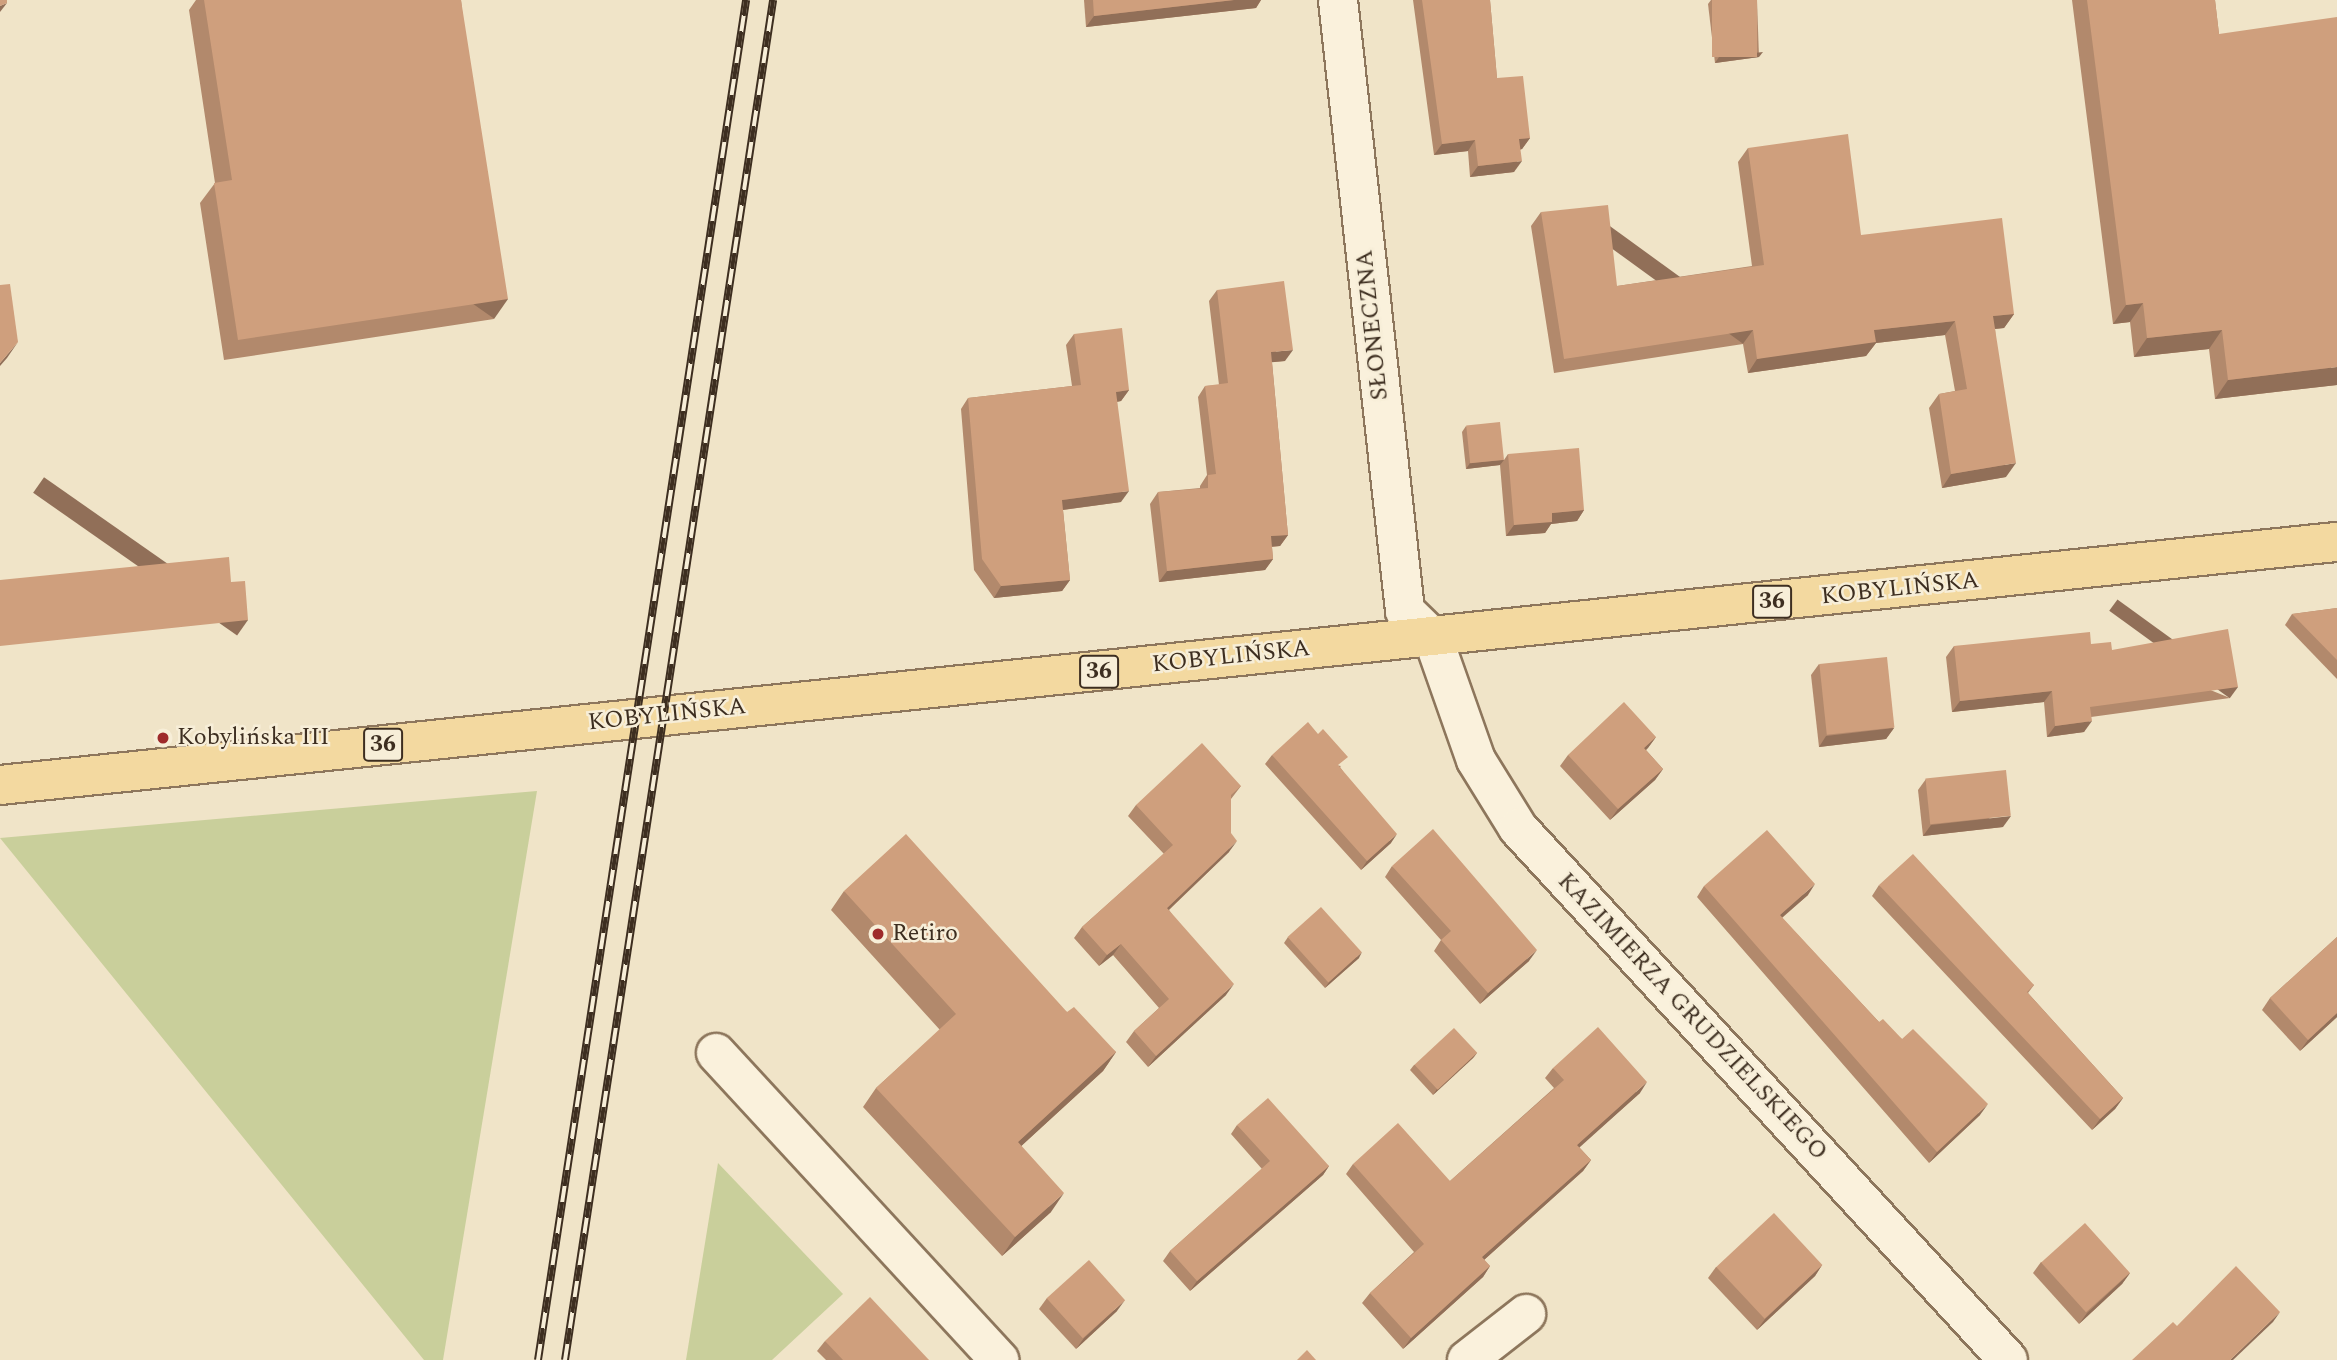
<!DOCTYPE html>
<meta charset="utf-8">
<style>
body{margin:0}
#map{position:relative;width:2337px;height:1360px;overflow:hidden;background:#f0e4c8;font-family:Spectral,serif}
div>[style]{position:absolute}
.green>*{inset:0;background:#c9cf9b}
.roads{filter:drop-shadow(2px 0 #8d765c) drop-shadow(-2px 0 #8d765c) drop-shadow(0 2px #8d765c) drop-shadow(0 -2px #8d765c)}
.minor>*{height:38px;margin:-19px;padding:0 19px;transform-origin:19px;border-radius:19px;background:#faf1dc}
.major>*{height:38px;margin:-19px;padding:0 19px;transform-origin:19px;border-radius:19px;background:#f3d9a0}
.rail>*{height:8px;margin-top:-4px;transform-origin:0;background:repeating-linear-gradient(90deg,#f7eed8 0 16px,#3d2e20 0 32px);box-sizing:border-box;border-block:2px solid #3d2e20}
.wall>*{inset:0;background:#b2896c}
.shaded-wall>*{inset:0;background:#916f58;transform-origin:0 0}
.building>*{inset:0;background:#cf9f7d;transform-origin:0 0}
.dots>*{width:19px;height:19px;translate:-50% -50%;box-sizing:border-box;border:4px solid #f7eed8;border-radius:50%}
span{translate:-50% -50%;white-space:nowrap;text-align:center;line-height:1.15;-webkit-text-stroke:5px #f7eed8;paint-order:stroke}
.shield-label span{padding:2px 5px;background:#f7eed8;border:2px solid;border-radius:5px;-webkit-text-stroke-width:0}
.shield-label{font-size:23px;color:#3d2e20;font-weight:700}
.street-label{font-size:24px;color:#3d2e20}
.poi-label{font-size:24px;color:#3d2e20}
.left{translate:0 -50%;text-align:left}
</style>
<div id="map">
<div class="green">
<i style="clip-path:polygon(537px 791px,443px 1360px,424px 1360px,0 838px)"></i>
<i style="clip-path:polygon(718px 1163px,843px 1294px,772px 1360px,686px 1360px)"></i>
</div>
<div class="roads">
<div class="minor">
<i style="left:1338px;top:0;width:615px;rotate:83.74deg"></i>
<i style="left:1405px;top:611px;width:39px;rotate:44deg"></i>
<i style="left:1433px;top:638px;width:129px;rotate:70.6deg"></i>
<i style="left:1476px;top:760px;width:80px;rotate:58.3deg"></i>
<i style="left:1518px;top:828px;width:723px;rotate:47.35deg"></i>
<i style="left:716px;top:1053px;width:418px;rotate:47.3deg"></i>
<i style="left:1467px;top:1360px;width:75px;rotate:-37.9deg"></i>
</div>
<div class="major">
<i style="left:0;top:785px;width:2350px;rotate:-5.94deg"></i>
</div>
</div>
<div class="rail">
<i style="left:538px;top:1360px;width:1376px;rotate:-81.3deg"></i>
<i style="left:565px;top:1360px;width:1376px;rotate:-81.3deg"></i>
</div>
<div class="wall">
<i style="clip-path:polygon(196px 0,461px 0,494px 319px,224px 360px,200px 203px,215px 183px,189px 10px)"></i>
<i style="clip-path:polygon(1084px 0,1261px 0,1256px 8px,1086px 27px)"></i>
<i style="clip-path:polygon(1413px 0,1490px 0,1497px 78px,1530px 138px,1522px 149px,1520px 150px,1514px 172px,1470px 177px,1468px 151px,1434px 155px)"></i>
<i style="clip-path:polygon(1711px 0,1757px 0,1759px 57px,1715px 63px,1708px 4px)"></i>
<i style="clip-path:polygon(2072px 0,2215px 0,2219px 34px,2337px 385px,2215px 399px,2209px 349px,2134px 357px,2130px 322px,2113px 324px)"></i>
<i style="clip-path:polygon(1748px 148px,1861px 235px,2014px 314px,2004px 328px,1995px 329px,2006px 477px,1942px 488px,1929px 408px,1939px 394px,1955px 391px,1945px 335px,1876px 343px,1866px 356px,1748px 373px,1743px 344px,1554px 373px,1531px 226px,1541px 212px,1617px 286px,1752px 266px,1738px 162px)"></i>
<i style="clip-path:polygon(1217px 290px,1285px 361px,1272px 362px,1288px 535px,1280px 546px,1272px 547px,1273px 559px,1265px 570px,1159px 582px,1150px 504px,1158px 492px,1200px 488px,1200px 486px,1207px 475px,1198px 397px,1205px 386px,1219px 385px,1209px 301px)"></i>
<i style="clip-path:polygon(1074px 334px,1129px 390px,1121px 401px,1117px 402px,1121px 502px,1063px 510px,1070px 580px,1062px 591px,994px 598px,974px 570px,961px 409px,968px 398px,1072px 386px,1066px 345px)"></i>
<i style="clip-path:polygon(1466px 426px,1504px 460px,1508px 454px,1584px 510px,1577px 521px,1551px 524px,1545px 533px,1506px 536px,1500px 465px,1466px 469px,1462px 432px)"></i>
<i style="clip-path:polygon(2337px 608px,2337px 679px,2285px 625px,2292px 614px)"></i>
<i style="clip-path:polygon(2091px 644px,2112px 650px,2230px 698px,2091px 717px,2084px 732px,2047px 737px,2044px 702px,1952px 712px,1946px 657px,1954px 646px)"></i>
<i style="clip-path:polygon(1819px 664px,1894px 728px,1886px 739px,1819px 747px,1811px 675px)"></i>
<i style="clip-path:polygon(1656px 737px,1646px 750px,1663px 769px,1655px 780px,1610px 820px,1560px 766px,1568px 755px)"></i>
<i style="clip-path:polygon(1272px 755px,1341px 766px,1340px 767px,1391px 843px,1361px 870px,1265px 764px)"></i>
<i style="clip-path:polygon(1926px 779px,2003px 827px,1923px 836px,1918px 790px)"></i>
<i style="clip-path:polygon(1241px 786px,1231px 799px,1229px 852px,1169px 910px,1226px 995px,1148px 1067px,1126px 1042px,1134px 1031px,1159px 1008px,1113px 955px,1099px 966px,1074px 938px,1082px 927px,1164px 854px,1128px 816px,1136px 805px)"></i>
<i style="clip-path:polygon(1392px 866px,1529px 961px,1480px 1004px,1434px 951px,1441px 940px,1385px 877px)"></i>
<i style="clip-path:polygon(1879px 885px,2034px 985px,2028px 993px,2123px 1098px,2115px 1109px,2092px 1130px,1872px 896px)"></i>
<i style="clip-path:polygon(1704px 886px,1808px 895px,1782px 918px,1879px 1022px,1902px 1039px,1980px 1115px,1929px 1163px,1697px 897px)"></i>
<i style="clip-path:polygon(844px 891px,1067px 1012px,1116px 1052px,1103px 1071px,1021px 1146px,1051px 1212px,1002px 1256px,863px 1107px,876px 1088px,940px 1030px,831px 910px)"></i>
<i style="clip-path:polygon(1288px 937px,1359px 958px,1325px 988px,1284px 943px)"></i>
<i style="clip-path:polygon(2337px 937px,2337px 1017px,2300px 1051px,2262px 1010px,2270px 998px)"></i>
<i style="clip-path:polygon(1477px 1053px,1473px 1058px,1433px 1095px,1410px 1070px,1414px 1065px)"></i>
<i style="clip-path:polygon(1553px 1068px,1640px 1093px,1579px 1147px,1591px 1160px,1583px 1171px,1484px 1260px,1490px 1266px,1483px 1277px,1403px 1349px,1362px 1303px,1370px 1293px,1414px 1252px,1346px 1174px,1353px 1164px,1450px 1181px,1554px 1088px,1545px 1078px)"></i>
<i style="clip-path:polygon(1237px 1125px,1329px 1166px,1323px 1175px,1190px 1291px,1163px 1261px,1170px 1251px,1262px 1169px,1231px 1134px)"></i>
<i style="clip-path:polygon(2041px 1262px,2130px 1273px,2122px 1284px,2079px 1324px,2033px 1273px)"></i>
<i style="clip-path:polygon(1822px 1265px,1815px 1276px,1757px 1330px,1708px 1278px,1716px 1267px)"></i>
<i style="clip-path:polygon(1047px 1298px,1117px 1311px,1076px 1349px,1039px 1309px)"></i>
<i style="clip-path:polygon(825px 1341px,929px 1360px,826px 1360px,817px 1351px)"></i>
</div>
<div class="shaded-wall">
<i style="clip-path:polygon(1234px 0,1261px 0,1256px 8px,1086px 27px,1094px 16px)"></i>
<i style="clip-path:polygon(7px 3px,0 12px,0 6px)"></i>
<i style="clip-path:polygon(1763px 52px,1759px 57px,1715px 63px,1719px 57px)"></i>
<i style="clip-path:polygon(1530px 138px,1522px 149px,1511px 150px,1519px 139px)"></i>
<i style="clip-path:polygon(1475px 140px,1468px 151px,1434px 155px,1442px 144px)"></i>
<i style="clip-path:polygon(1522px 161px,1514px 172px,1470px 177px,1478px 166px)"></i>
<i style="left:508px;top:299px;width:24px;height:273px;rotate:125deg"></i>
<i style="clip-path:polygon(2143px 303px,2130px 322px,2113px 324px,2126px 305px)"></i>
<i style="clip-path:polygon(2014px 314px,2004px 328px,1983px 330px,1993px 316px)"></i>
<i style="clip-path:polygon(1955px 321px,1945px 335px,1876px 343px,1866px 356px,1748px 373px,1757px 359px,1874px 330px)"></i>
<i style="left:1753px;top:330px;width:17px;height:191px;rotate:126deg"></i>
<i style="clip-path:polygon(2222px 330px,2209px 349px,2134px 357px,2147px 338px)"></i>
<i style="clip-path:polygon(18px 342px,7px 358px,0 366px,0 363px)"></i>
<i style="clip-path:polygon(1293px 350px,1285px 361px,1264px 363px,1271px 352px)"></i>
<i style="clip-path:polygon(2337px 367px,2337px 385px,2215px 399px,2228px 380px)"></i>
<i style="clip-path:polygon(1129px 390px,1121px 401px,1108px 403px,1116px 392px)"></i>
<i style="clip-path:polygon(1504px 460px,1500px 465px,1466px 469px,1470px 463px)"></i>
<i style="clip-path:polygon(2016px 463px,2006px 477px,1942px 488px,1951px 474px)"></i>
<i style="clip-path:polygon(1129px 491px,1121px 502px,1054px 511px,1062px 500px)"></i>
<i style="clip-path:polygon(1584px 510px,1577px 521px,1551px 524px,1545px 533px,1506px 536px,1514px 525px,1552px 513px)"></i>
<i style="clip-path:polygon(1288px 535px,1280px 546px,1263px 547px,1271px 536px)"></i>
<i style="clip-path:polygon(1273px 559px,1265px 570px,1159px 582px,1167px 571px)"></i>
<i style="clip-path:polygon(1070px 580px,1062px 591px,994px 598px,1001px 586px)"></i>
<i style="left:248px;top:620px;width:19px;height:249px;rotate:125deg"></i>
<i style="left:2238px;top:687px;width:14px;height:149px;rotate:126deg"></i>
<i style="clip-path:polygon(2052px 691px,2044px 702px,1952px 712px,1960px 701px)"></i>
<i style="clip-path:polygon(2092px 721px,2084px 732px,2047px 737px,2055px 726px)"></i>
<i style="clip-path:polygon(1894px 728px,1886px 739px,1819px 747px,1826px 736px)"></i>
<i style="clip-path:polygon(1656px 737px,1648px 748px,1636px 759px,1644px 748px)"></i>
<i style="clip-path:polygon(1663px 769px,1655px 780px,1610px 820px,1618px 809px)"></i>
<i style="clip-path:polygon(2011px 816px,2003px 827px,1923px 836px,1931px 825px)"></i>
<i style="clip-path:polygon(1397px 834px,1391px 843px,1361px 870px,1367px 861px)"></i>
<i style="clip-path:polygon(1237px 841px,1229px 852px,1159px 919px,1167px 908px)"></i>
<i style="clip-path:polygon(1815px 884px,1808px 895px,1772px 926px,1780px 915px)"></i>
<i style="clip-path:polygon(1121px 944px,1113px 955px,1099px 966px,1107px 955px)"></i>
<i style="clip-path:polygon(1537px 950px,1529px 961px,1480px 1004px,1488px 993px)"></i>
<i style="clip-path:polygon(1362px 952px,1359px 958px,1325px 988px,1329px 982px)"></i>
<i style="clip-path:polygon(1234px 984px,1226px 995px,1148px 1067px,1156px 1056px)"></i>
<i style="clip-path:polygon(2337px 1013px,2337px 1017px,2300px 1051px,2308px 1040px)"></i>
<i style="clip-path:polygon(1116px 1052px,1103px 1071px,1005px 1161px,1018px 1142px)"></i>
<i style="clip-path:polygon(1477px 1053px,1473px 1058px,1433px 1095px,1437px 1089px)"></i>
<i style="clip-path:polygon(1647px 1082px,1640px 1093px,1570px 1156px,1577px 1145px)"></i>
<i style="clip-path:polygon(2123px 1098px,2115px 1109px,2092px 1130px,2100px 1119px)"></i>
<i style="clip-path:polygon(1988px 1104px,1980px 1115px,1929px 1163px,1937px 1152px)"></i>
<i style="clip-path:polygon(1591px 1160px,1583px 1171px,1475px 1268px,1482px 1257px)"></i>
<i style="clip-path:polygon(1329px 1166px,1323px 1175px,1190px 1291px,1197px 1281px)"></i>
<i style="clip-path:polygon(1064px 1193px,1051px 1212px,1002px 1256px,1015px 1237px)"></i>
<i style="clip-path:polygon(1822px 1265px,1815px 1276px,1757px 1330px,1765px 1319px)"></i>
<i style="clip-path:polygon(1490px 1266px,1483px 1277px,1403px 1349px,1411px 1338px)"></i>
<i style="clip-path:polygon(2130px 1273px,2122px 1284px,2079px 1324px,2087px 1313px)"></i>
<i style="clip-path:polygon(1125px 1300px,1117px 1311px,1076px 1349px,1084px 1338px)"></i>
<i style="clip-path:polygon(2280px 1312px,2273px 1322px,2233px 1360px,2230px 1360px)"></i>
</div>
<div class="building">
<i style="clip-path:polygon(0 0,7px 0,7px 3px,0 6px)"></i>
<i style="clip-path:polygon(204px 0,461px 0,508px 299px,238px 340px,214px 183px,232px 180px)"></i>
<i style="clip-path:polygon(1093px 0,1234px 0,1094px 16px)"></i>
<i style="clip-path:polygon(1422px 0,1490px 0,1497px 78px,1523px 76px,1530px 138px,1519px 139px,1522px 161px,1478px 166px,1475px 140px,1442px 144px)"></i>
<i style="left:1712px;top:0;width:45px;height:57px"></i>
<i style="clip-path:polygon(2087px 0,2215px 0,2219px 34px,2337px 17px,2337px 367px,2228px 380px,2222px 330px,2147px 338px,2143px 303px,2126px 305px)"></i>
<i style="clip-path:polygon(1848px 134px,1861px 235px,2002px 218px,2014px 314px,1993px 316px,2016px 463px,1951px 474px,1939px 394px,1967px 389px,1955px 321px,1874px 330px,1876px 342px,1757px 359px,1753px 330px,1564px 359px,1541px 212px,1608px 205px,1617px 286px,1764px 265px,1748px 148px)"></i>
<i style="clip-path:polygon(1284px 281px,1293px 350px,1271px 352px,1288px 535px,1271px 536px,1273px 559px,1167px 571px,1158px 492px,1208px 488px,1208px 475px,1216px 474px,1205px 386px,1228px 383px,1217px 290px)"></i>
<i style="clip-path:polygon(10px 284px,18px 342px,0 363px,0 285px)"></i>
<i style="clip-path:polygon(1122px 328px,1129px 390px,1116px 392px,1129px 491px,1062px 500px,1070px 580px,1001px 586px,982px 559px,968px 398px,1081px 385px,1074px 334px)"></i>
<i style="left:1500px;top:422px;width:38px;height:34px;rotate:84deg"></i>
<i style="clip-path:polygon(1579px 448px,1584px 510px,1552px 513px,1552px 522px,1514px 525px,1508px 454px)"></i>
<i style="clip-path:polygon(229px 557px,231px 582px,245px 581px,248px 620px,0 646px,0 580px)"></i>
<i style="clip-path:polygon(2337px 608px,2337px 660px,2292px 614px)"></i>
<i style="clip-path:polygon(2228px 629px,2238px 687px,2090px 707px,2092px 721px,2055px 726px,2052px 691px,1960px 701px,1954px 646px,2090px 632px,2091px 644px,2111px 642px,2112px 650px)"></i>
<i style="left:1887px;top:657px;width:71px;height:68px;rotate:84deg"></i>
<i style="clip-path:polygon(1624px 702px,1656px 737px,1644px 748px,1663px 769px,1618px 809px,1568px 755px)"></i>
<i style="clip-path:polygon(1308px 722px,1318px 734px,1323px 729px,1348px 757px,1338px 765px,1397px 834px,1367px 861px,1272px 755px)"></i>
<i style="clip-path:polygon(1202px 743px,1241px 786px,1231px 795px,1231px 833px,1237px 841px,1167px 908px,1234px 984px,1156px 1056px,1134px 1031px,1169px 999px,1121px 944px,1107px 955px,1082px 927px,1173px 845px,1136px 805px)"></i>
<i style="left:2006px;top:770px;width:46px;height:81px;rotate:84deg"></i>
<i style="clip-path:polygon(1433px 829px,1537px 950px,1488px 993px,1441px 940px,1451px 931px,1392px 866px)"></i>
<i style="clip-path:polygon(1767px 830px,1815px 884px,1780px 915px,1879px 1022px,1883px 1019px,1902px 1039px,1913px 1029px,1988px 1104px,1937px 1152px,1704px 886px)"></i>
<i style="clip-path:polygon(906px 834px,1067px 1012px,1074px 1007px,1116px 1052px,1018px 1142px,1064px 1193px,1015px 1237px,876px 1088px,956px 1014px,844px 891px)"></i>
<i style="clip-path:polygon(1913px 854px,2034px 985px,2027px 992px,2123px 1098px,2100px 1119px,1879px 885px)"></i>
<i style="left:1321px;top:907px;width:61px;height:45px;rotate:48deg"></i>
<i style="clip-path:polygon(2337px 937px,2337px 1013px,2308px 1040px,2270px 998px)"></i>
<i style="clip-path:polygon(1598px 1027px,1647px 1082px,1577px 1145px,1591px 1160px,1482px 1257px,1490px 1266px,1411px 1338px,1370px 1293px,1424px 1244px,1353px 1164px,1398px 1123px,1450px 1181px,1564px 1080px,1553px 1068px)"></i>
<i style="left:1454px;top:1028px;width:34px;height:54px;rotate:47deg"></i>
<i style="clip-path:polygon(1268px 1098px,1329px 1166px,1197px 1281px,1170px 1251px,1270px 1161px,1237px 1125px)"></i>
<i style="left:1774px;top:1213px;width:71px;height:79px;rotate:47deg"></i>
<i style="left:2085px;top:1223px;width:67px;height:59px;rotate:48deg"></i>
<i style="left:1089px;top:1260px;width:54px;height:57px;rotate:48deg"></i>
<i style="clip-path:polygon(2236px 1266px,2280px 1312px,2230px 1360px,2132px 1360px,2173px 1322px,2177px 1326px)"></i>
<i style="clip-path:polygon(870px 1297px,929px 1360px,843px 1360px,825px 1341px)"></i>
<i style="clip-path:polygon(1307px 1350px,1316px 1360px,1297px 1360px)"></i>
</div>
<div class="dots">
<i style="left:163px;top:738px;background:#9e2a2b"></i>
<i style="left:878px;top:934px;background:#9e2a2b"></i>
</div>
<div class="shield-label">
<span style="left:1772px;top:602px">36</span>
<span style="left:1099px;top:672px">36</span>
<span style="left:383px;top:745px">36</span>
</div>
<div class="street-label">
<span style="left:1373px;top:325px;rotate:-96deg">SŁONECZNA</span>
<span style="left:1900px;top:589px;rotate:-6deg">KOBYLIŃSKA</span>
<span style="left:1231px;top:657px;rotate:-6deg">KOBYLIŃSKA</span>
<span style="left:667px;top:715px;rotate:-6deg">KOBYLIŃSKA</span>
<span style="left:1692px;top:1017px;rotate:47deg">KAZIMIERZA GRUDZIELSKIEGO</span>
</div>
<div class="poi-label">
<span class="left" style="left:177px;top:738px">Kobylińska III</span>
<span class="left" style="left:892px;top:934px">Retiro</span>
</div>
</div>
